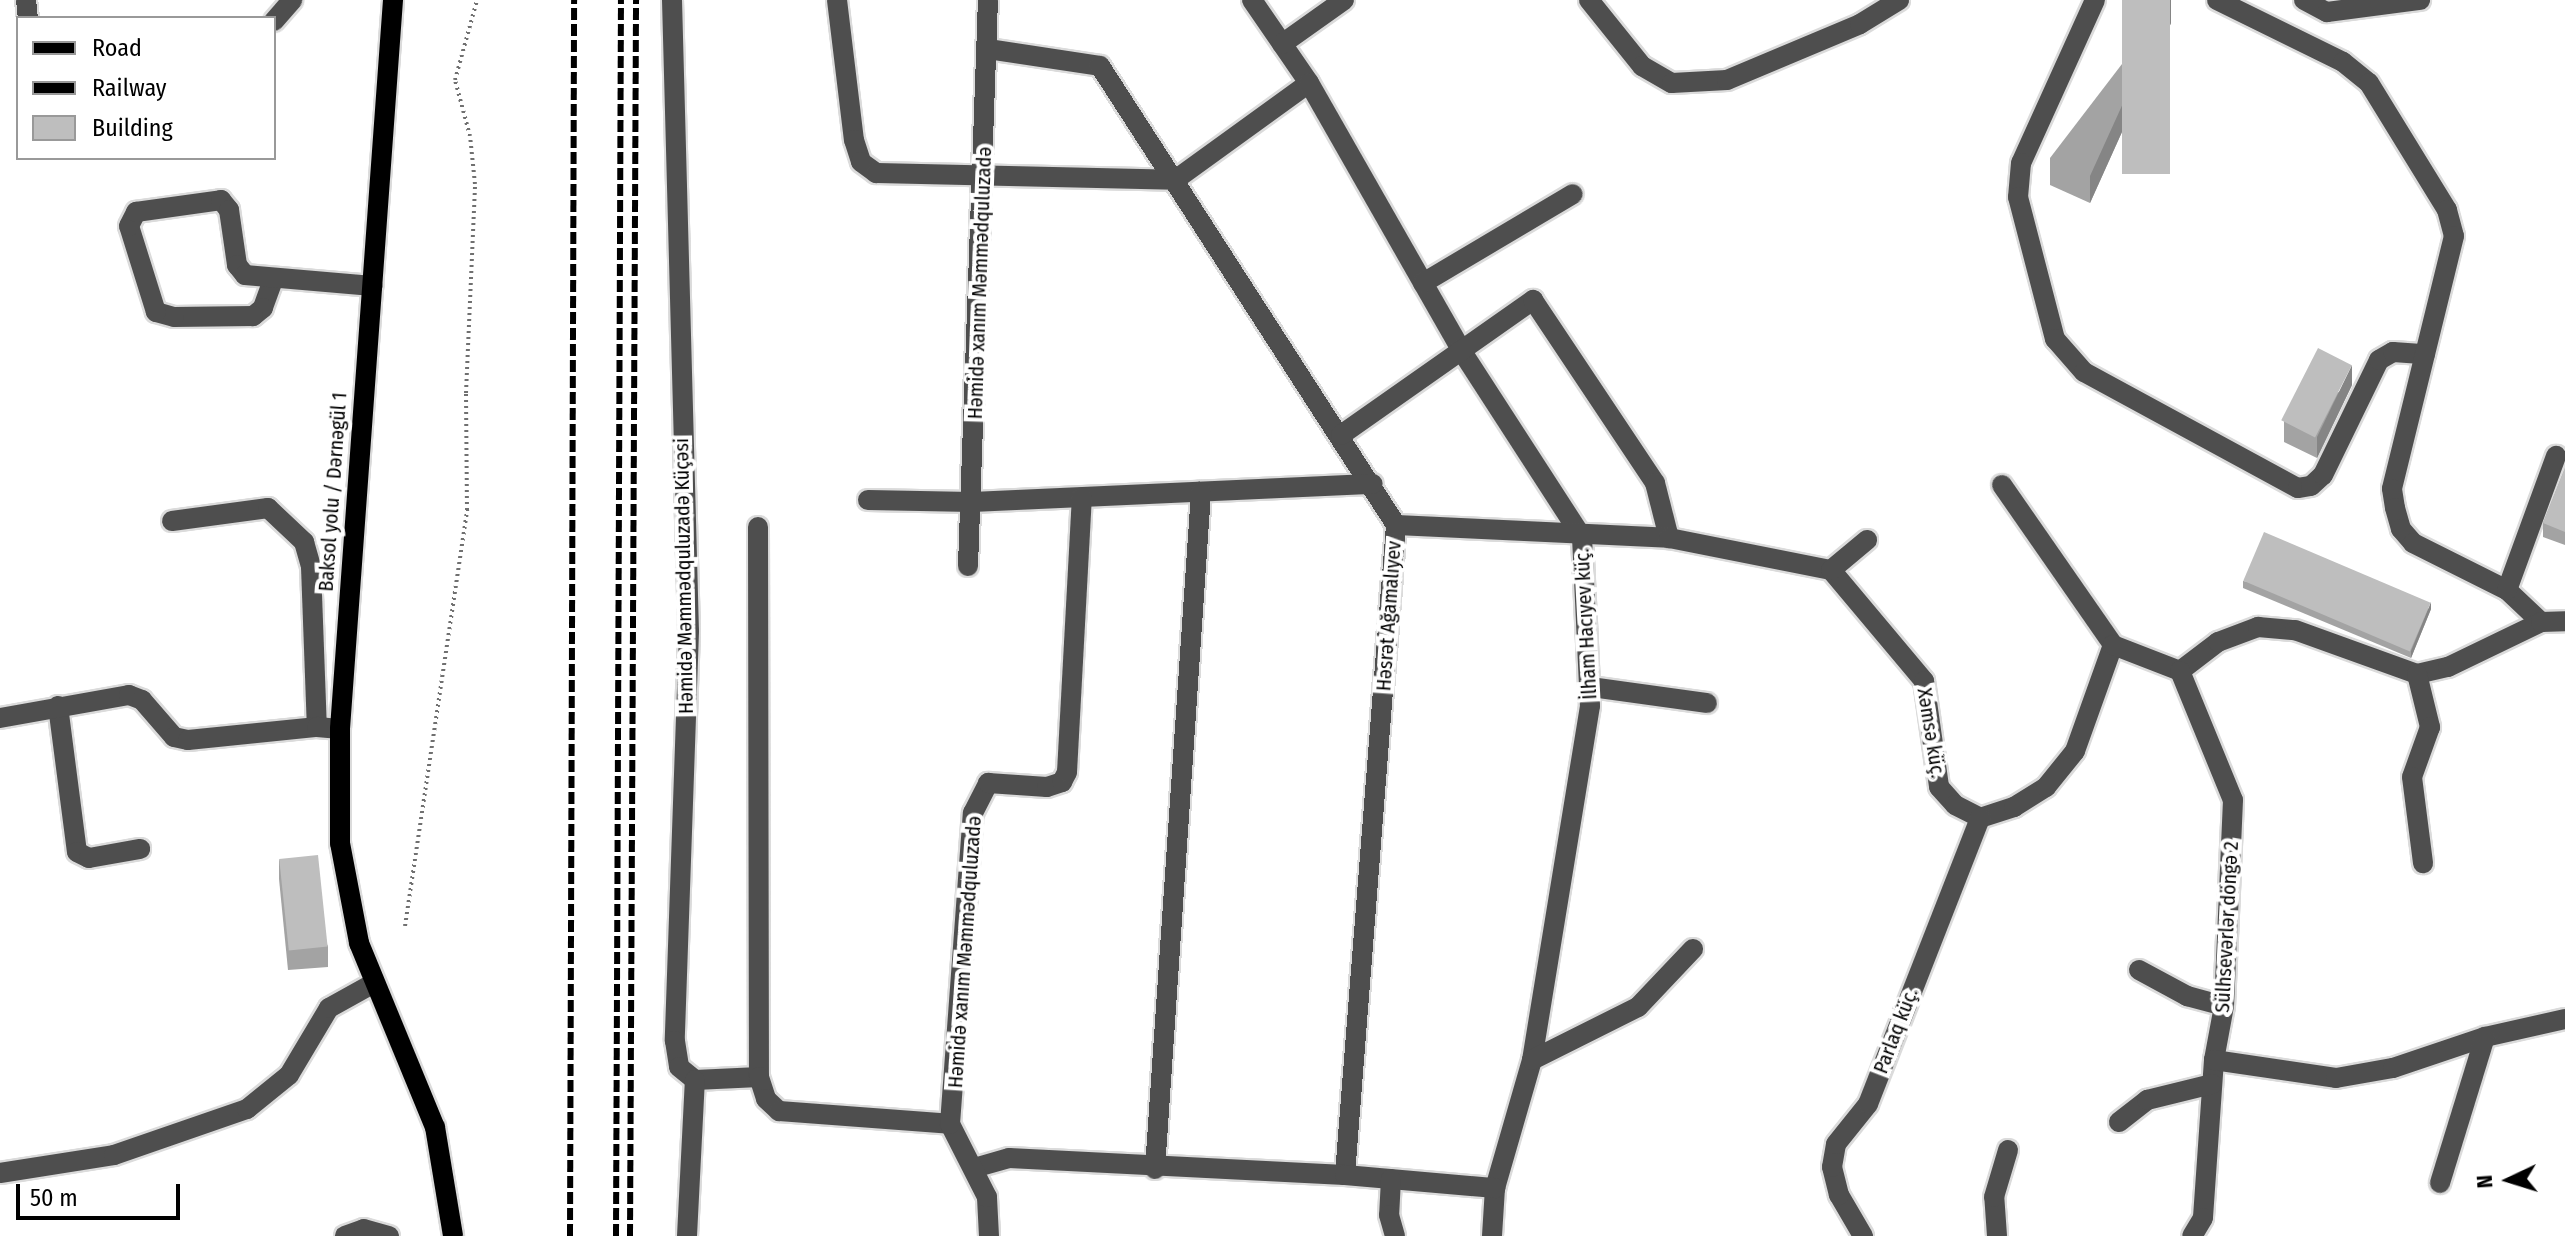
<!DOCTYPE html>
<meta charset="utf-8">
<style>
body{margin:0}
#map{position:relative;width:2565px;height:1236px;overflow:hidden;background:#fff;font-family:"Fira Sans Condensed",sans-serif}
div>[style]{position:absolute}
.path>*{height:4px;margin-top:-2px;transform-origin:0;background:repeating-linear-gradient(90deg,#707070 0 2px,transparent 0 6px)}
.roads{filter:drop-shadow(2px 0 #dbdbdb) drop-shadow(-2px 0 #dbdbdb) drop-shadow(0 2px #dbdbdb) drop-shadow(0 -2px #dbdbdb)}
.minor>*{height:20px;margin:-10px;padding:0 10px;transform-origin:10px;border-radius:10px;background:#4e4e4e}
.major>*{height:20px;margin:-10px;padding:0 10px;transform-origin:10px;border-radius:10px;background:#000}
.rail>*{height:6px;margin-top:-3px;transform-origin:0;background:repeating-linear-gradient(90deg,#000 0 12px,transparent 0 16px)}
.wall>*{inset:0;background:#a3a3a3}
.shaded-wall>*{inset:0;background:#858585}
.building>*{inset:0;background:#bebebe;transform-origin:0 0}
span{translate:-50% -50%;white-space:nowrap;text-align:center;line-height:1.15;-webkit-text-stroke:8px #fff;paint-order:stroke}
.street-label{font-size:20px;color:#000}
.legend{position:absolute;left:16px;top:16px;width:260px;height:144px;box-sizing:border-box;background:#fff;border:2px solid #999;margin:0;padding:10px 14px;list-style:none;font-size:24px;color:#000}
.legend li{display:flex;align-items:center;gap:16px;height:40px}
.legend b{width:40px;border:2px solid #999}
.north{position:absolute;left:2469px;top:1140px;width:80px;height:80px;-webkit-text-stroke:6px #fff;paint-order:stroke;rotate:266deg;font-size:22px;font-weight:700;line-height:32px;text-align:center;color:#000}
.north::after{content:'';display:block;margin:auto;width:28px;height:36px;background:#000;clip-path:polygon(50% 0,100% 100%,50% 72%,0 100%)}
.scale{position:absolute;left:16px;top:1184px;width:164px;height:36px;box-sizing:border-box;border:4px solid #000;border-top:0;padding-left:10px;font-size:24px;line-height:28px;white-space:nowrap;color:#000;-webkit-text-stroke:6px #fff;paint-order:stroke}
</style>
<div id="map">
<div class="path">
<i style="left:405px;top:926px;width:421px;rotate:-81.5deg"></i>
<i style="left:467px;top:510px;width:117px;rotate:-90.5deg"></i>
<i style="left:466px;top:393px;width:209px;rotate:-87.5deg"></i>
<i style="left:475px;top:184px;width:48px;rotate:-95.9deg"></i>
<i style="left:470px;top:136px;width:58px;rotate:-105deg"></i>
<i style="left:455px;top:80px;width:83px;rotate:-74.6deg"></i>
</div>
<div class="roads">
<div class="minor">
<i style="left:26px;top:0;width:18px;rotate:84deg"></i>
<i style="left:672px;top:0;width:631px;rotate:88.46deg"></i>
<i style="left:689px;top:631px;width:410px;rotate:92deg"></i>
<i style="left:675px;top:1041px;width:26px;rotate:81deg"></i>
<i style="left:679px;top:1067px;width:21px;rotate:39deg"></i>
<i style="left:695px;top:1080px;width:64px;rotate:-2.7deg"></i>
<i style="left:837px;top:0;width:141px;rotate:83.1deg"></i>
<i style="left:854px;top:140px;width:23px;rotate:72deg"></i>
<i style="left:861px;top:162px;width:19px;rotate:36deg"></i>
<i style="left:876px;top:173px;width:299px;rotate:1.3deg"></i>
<i style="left:1175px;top:180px;width:165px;rotate:-35.9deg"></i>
<i style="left:1252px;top:0;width:101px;rotate:55.5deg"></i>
<i style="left:1309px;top:83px;width:307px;rotate:60.3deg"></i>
<i style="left:1461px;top:350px;width:223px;rotate:57.1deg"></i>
<i style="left:1582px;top:537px;width:169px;rotate:87.3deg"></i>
<i style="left:1590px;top:706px;width:359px;rotate:99.3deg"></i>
<i style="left:1532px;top:1060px;width:133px;rotate:106.1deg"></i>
<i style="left:1495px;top:1188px;width:48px;rotate:93.6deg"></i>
<i style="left:1589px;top:0;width:85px;rotate:51.2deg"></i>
<i style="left:1642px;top:66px;width:34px;rotate:30deg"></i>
<i style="left:1672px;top:83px;width:55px;rotate:-3.1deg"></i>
<i style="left:1727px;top:80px;width:144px;rotate:-22.8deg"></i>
<i style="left:1860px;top:24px;width:46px;rotate:-31.6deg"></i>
<i style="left:2095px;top:0;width:179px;rotate:114.4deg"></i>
<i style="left:2021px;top:163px;width:34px;rotate:95deg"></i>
<i style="left:2018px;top:197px;width:147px;rotate:75.4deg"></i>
<i style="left:2055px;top:339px;width:44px;rotate:48.7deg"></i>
<i style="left:2084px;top:372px;width:243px;rotate:28.5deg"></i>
<i style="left:2298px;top:488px;width:13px;rotate:-9deg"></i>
<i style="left:2311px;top:486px;width:16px;rotate:-43deg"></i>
<i style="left:2323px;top:475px;width:128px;rotate:-64deg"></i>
<i style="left:2379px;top:360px;width:16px;rotate:-30deg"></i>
<i style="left:2393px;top:352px;width:32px;rotate:4deg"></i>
<i style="left:2217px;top:0;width:140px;rotate:26.2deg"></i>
<i style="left:2343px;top:62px;width:33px;rotate:39deg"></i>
<i style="left:2369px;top:83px;width:149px;rotate:58.4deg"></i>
<i style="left:2447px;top:210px;width:27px;rotate:75deg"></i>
<i style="left:2454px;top:236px;width:260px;rotate:103.8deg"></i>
<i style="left:2392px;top:489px;width:19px;rotate:81deg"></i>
<i style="left:2395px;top:508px;width:22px;rotate:74deg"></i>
<i style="left:2401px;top:529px;width:18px;rotate:49deg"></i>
<i style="left:2413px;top:543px;width:105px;rotate:26.6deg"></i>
<i style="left:2507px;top:590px;width:47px;rotate:43.3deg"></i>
<i style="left:2304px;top:0;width:26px;rotate:28deg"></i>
<i style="left:2327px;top:12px;width:94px;rotate:-7.4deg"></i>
<i style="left:274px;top:21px;width:28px;rotate:-49deg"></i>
<i style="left:1282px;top:44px;width:76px;rotate:-35.4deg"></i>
<i style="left:988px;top:49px;width:113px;rotate:8.6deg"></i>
<i style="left:1100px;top:66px;width:546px;rotate:57.18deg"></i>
<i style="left:1396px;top:525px;width:652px;rotate:94.49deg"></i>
<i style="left:273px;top:280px;width:30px;rotate:110deg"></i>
<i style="left:263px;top:308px;width:13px;rotate:141deg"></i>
<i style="left:253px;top:316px;width:79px;rotate:179.3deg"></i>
<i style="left:174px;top:317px;width:19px;rotate:-164deg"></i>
<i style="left:156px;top:312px;width:90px;rotate:-107.4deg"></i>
<i style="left:129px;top:226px;width:16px;rotate:-63deg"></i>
<i style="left:136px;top:212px;width:86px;rotate:-8deg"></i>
<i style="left:221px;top:200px;width:13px;rotate:51deg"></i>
<i style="left:229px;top:210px;width:56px;rotate:81.7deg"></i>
<i style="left:237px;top:265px;width:13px;rotate:51deg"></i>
<i style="left:245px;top:275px;width:128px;rotate:4.9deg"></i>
<i style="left:1423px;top:283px;width:174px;rotate:-30.7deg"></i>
<i style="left:1341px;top:435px;width:235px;rotate:-35.1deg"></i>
<i style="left:1533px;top:300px;width:220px;rotate:56.3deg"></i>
<i style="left:1655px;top:483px;width:57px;rotate:75.7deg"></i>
<i style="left:2002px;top:485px;width:195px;rotate:55.2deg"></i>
<i style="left:868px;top:500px;width:104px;rotate:1.1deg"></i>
<i style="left:972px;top:502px;width:401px;rotate:-2.6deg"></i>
<i style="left:172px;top:521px;width:97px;rotate:-7.7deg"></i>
<i style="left:268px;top:508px;width:50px;rotate:43.4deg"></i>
<i style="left:304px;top:542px;width:26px;rotate:74deg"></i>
<i style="left:311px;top:567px;width:160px;rotate:87.9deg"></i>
<i style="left:1396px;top:525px;width:273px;rotate:2.7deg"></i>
<i style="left:1669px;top:538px;width:165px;rotate:11.2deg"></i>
<i style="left:1831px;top:570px;width:145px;rotate:50deg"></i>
<i style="left:1924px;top:681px;width:107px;rotate:81.9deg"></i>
<i style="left:1939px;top:787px;width:24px;rotate:48deg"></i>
<i style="left:1955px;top:805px;width:28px;rotate:27deg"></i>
<i style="left:1980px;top:818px;width:36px;rotate:-18deg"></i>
<i style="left:2014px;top:807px;width:38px;rotate:-32deg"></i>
<i style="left:2046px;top:787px;width:46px;rotate:-51.1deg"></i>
<i style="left:2075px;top:751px;width:113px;rotate:-70.3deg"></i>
<i style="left:2113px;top:645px;width:72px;rotate:21.2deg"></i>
<i style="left:2180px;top:671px;width:48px;rotate:-37.3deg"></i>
<i style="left:2218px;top:642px;width:43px;rotate:-20.6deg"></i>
<i style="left:2258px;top:627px;width:37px;rotate:5deg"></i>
<i style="left:2295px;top:630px;width:130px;rotate:19.8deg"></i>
<i style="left:2417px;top:674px;width:32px;rotate:-13deg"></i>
<i style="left:2448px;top:667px;width:103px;rotate:-25.8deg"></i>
<i style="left:2541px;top:622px;width:24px;rotate:-2deg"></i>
<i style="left:758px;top:527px;width:550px;rotate:89.9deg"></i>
<i style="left:759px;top:1077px;width:23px;rotate:72deg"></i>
<i style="left:766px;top:1099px;width:18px;rotate:43deg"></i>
<i style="left:779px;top:1111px;width:171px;rotate:4.3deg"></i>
<i style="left:968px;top:566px;width:566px;rotate:-87.98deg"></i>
<i style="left:1831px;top:570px;width:47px;rotate:-39.8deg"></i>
<i style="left:2507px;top:590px;width:143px;rotate:-69.9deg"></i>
<i style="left:2180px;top:671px;width:139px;rotate:67.7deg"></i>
<i style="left:2233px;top:800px;width:206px;rotate:92.5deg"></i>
<i style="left:2224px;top:1006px;width:55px;rotate:100.5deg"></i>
<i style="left:2214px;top:1060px;width:158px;rotate:94deg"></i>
<i style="left:2203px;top:1218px;width:21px;rotate:121deg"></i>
<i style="left:2417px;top:674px;width:55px;rotate:76.2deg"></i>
<i style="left:2430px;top:727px;width:53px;rotate:109.8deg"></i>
<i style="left:2412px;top:777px;width:87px;rotate:82.7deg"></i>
<i style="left:1591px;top:687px;width:117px;rotate:7.9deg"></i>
<i style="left:58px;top:706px;width:147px;rotate:82.6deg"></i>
<i style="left:77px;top:852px;width:13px;rotate:27deg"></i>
<i style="left:89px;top:858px;width:52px;rotate:-10deg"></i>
<i style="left:0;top:718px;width:131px;rotate:-10.1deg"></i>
<i style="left:129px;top:695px;width:14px;rotate:21deg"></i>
<i style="left:142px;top:700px;width:49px;rotate:49.1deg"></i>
<i style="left:174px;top:737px;width:14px;rotate:12deg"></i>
<i style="left:188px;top:740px;width:130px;rotate:-5.8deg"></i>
<i style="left:317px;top:727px;width:23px;rotate:5deg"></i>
<i style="left:2139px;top:970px;width:55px;rotate:28.4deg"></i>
<i style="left:2187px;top:996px;width:38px;rotate:15deg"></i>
<i style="left:1532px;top:1060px;width:119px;rotate:-26.6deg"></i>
<i style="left:1638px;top:1007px;width:80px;rotate:-46.5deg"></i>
<i style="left:2214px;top:1060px;width:123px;rotate:8.4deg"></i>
<i style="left:2336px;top:1078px;width:58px;rotate:-10deg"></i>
<i style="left:2393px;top:1068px;width:97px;rotate:-18.6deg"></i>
<i style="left:2485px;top:1037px;width:82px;rotate:-12.7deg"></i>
<i style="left:2119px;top:1122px;width:36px;rotate:-38deg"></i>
<i style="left:2147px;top:1100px;width:67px;rotate:-13.8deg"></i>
<i style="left:974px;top:1168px;width:36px;rotate:-16deg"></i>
<i style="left:1009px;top:1158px;width:336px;rotate:2.9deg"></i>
<i style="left:1345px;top:1175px;width:151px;rotate:5deg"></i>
<i style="left:1155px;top:1169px;width:679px;rotate:-86.11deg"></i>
<i style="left:0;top:1173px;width:115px;rotate:-9deg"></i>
<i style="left:114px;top:1155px;width:141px;rotate:-19.1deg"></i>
<i style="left:247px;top:1109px;width:54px;rotate:-39deg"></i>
<i style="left:289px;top:1075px;width:78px;rotate:-59.2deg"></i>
<i style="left:329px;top:1008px;width:51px;rotate:-29.1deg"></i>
<i style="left:1391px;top:1179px;width:36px;rotate:93deg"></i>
<i style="left:1389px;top:1215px;width:22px;rotate:74deg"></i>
<i style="left:2440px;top:1183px;width:153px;rotate:-72.9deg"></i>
<i style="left:345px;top:1236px;width:20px;rotate:-20deg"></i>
<i style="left:364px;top:1229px;width:26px;rotate:16deg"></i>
<i style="left:687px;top:1236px;width:156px;rotate:-87.1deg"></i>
<i style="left:989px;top:1236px;width:39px;rotate:-93deg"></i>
<i style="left:987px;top:1197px;width:82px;rotate:-116.9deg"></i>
<i style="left:950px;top:1124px;width:312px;rotate:-85.8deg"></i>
<i style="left:973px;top:813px;width:34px;rotate:-63deg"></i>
<i style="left:988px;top:783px;width:59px;rotate:3.9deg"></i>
<i style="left:1047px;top:787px;width:16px;rotate:-18deg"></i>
<i style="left:1062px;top:782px;width:11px;rotate:-63deg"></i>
<i style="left:1067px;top:772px;width:275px;rotate:-86.9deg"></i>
<i style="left:1863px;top:1236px;width:48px;rotate:-120.3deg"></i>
<i style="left:1839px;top:1195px;width:29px;rotate:-104deg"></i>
<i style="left:1832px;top:1167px;width:23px;rotate:-80deg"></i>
<i style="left:1836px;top:1144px;width:51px;rotate:-51.3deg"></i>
<i style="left:1868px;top:1104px;width:307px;rotate:-68.6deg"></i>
<i style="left:1997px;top:1236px;width:39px;rotate:-94deg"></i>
<i style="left:1994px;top:1197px;width:49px;rotate:-73.4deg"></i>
</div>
<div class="major">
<i style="left:393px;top:0;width:731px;rotate:94.16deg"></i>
<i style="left:340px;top:729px;width:114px;rotate:90deg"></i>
<i style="left:340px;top:843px;width:102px;rotate:79.2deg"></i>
<i style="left:359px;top:943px;width:199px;rotate:67.6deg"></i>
<i style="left:435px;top:1127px;width:110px;rotate:80.6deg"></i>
</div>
</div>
<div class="rail">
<i style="left:570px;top:1236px;width:1236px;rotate:-89.81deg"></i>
<i style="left:616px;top:1236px;width:1236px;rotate:-89.77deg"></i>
<i style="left:630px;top:1236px;width:1236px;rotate:-89.72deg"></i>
</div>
<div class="wall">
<i style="clip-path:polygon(2171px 0,2171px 23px,2090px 203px,2050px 185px,2050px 158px)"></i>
<i style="clip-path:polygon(2352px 385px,2317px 458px,2284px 442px,2284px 421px)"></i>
<i style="clip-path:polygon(2565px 468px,2565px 545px,2543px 537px,2543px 523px)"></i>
<i style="clip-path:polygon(2243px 581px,2431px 609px,2411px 658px,2243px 588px)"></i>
<i style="clip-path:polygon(279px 859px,328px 946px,328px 967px,288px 970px,279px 879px)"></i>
</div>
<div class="shaded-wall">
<i style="clip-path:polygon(2170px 0,2171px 0,2171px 23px,2090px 203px,2090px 176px)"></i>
<i style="clip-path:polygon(2352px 365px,2352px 385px,2317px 458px,2317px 437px)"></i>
<i style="clip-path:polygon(2431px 602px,2431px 609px,2411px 658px,2411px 651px)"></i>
</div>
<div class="building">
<i style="left:2122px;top:0;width:48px;height:174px"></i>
<i style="left:2318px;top:348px;width:38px;height:81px;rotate:27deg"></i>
<i style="clip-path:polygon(2565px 468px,2565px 532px,2543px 523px)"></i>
<i style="left:2264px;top:532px;width:181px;height:53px;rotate:23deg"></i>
<i style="left:318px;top:855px;width:92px;height:39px;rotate:84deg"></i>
</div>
<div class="street-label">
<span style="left:980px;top:283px;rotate:-88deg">Həmidə xanım Məmmədquluzadə</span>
<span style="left:333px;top:492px;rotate:-86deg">Baksol yolu / Dərnəgül 1</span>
<span style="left:684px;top:576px;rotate:-91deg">Həmidə Məmmədquluzadə Küçəsi</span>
<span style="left:1389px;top:616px;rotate:-86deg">Həsrət Ağamalıyev</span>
<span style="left:1586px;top:624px;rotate:-93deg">İlham Hacıyev küç.</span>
<span style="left:1931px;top:733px;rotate:81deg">Xəmsə küç.</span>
<span style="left:2227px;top:927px;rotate:-87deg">Sülhsevərlər döngə 2</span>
<span style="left:965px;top:952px;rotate:-86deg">Həmidə xanım Məmmədquluzadə</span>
<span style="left:1896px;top:1031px;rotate:-69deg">Parlaq küç.</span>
</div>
<ul class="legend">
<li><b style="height:10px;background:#000"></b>Road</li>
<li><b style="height:10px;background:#000"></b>Railway</li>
<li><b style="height:22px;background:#bebebe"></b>Building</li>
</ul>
<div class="north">N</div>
<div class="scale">50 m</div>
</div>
